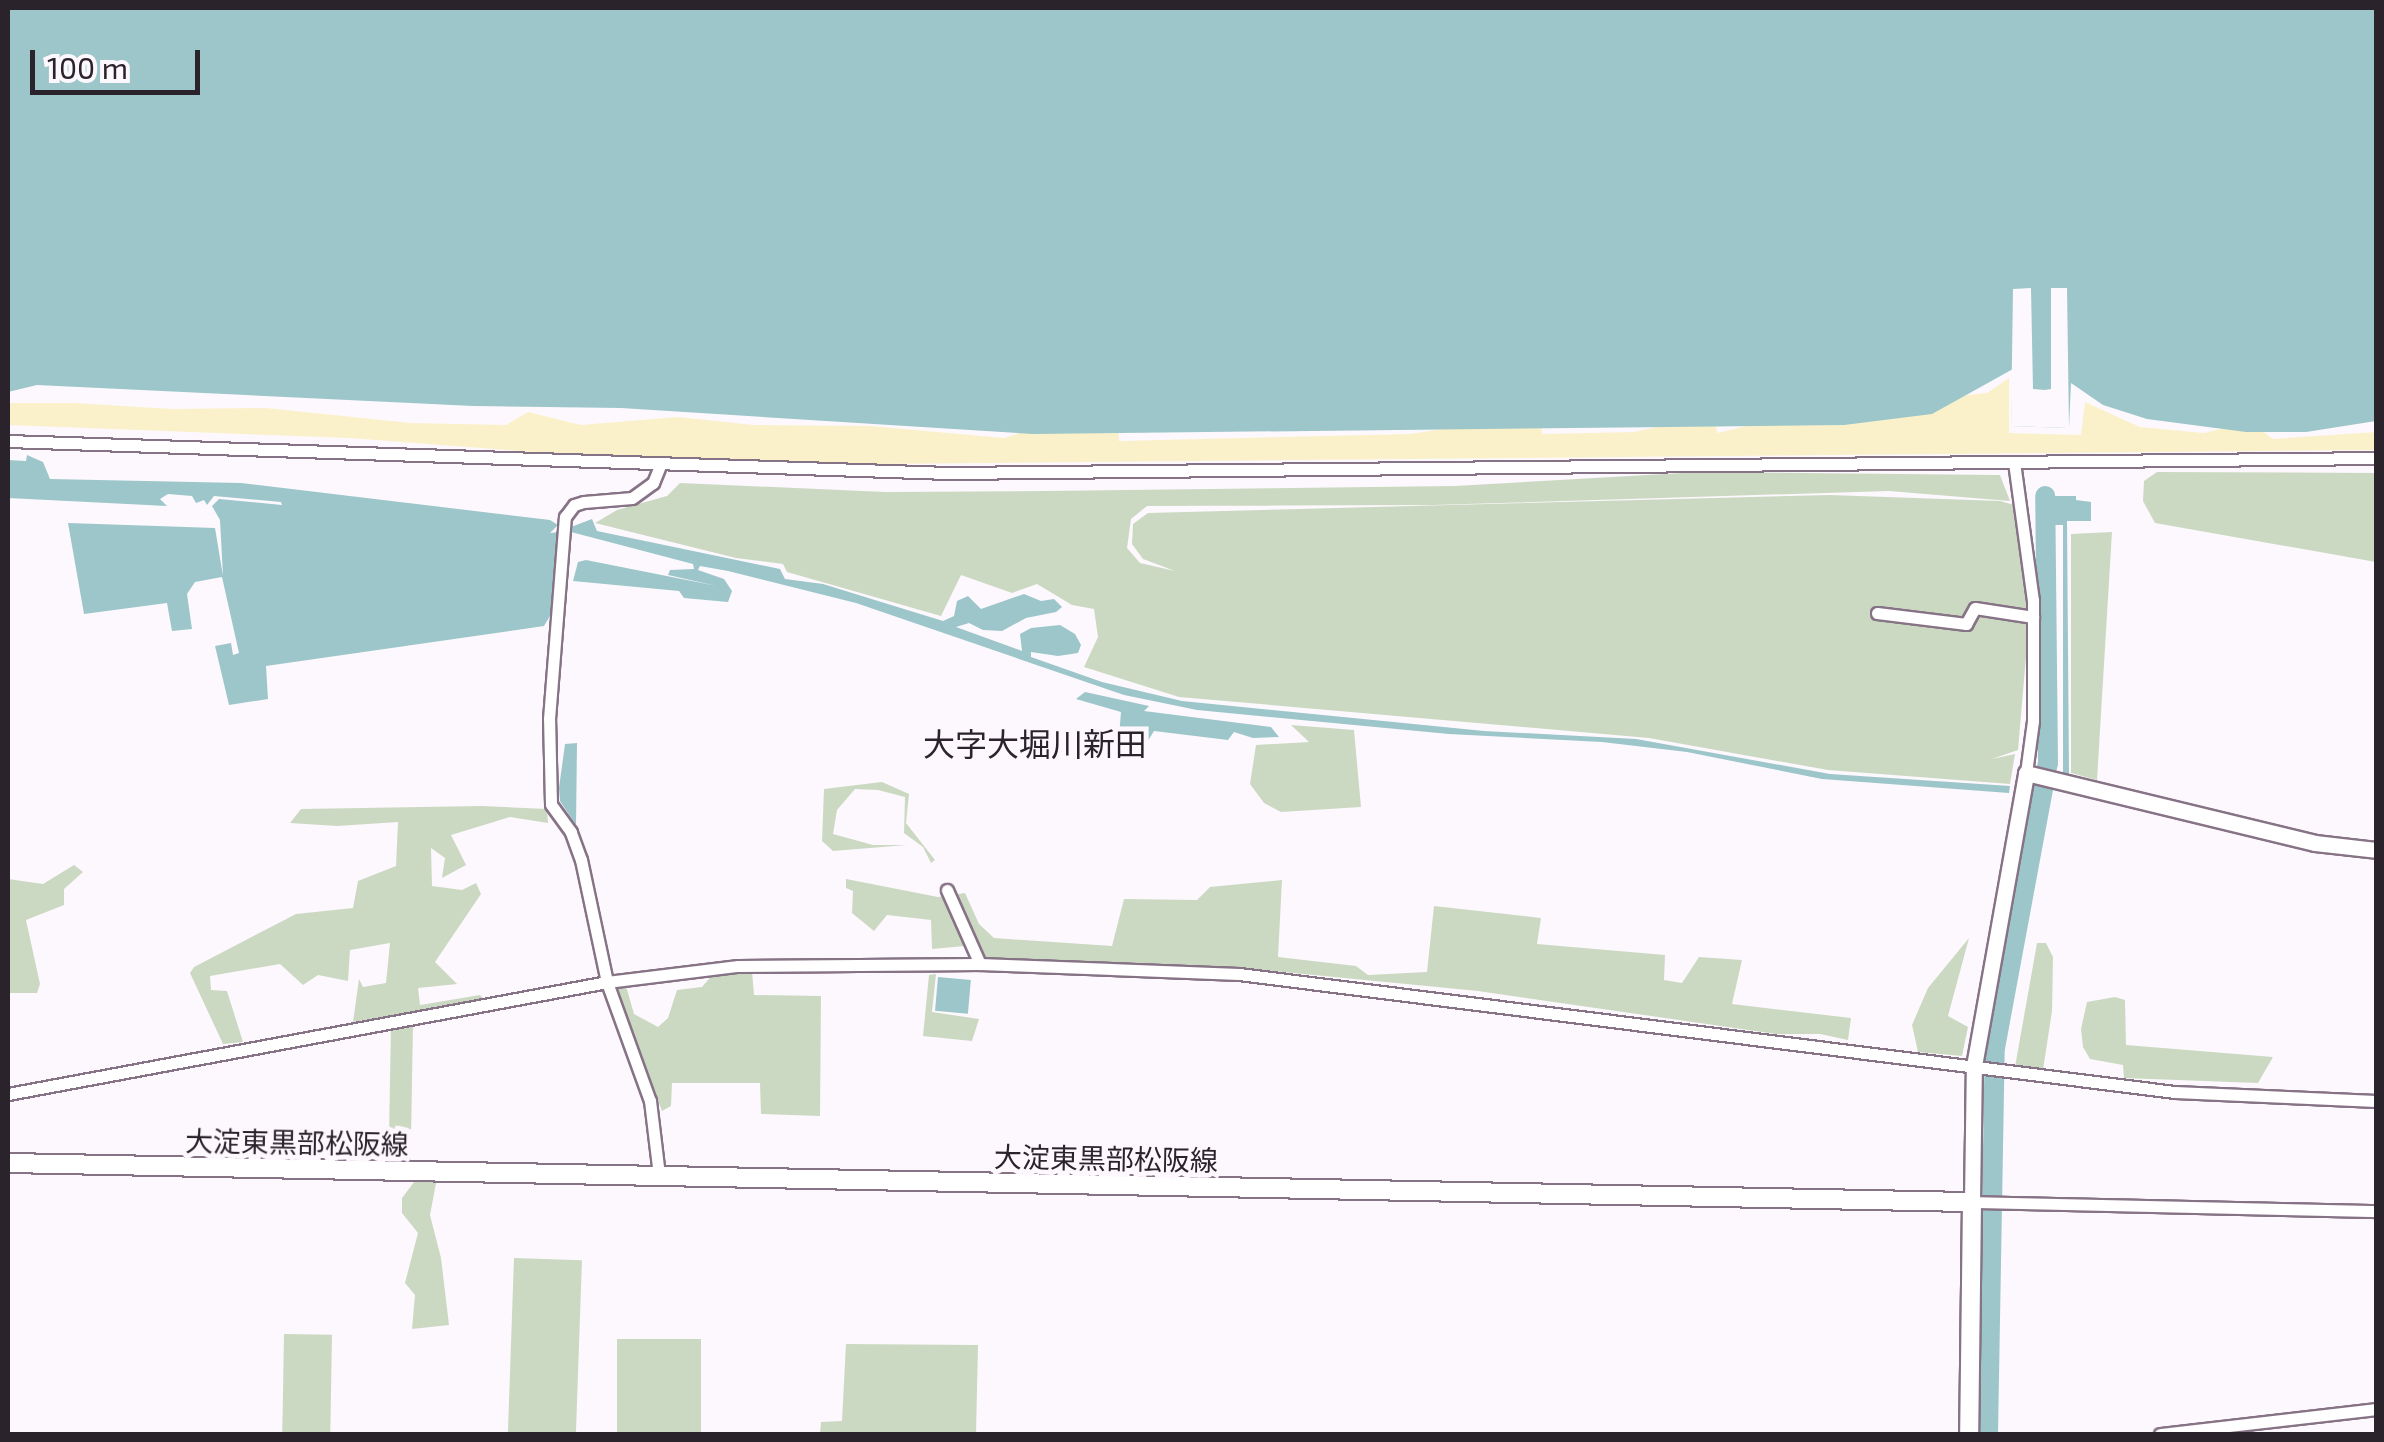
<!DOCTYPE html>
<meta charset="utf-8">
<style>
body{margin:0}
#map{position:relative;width:2384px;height:1442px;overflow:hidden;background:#fdf8fd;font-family:"Exo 2","Noto Sans JP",sans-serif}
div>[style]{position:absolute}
.green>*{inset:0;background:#cbd9c2;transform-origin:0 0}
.sand>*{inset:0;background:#faf1cb}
.water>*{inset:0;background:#9cc6ca;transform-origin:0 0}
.pier>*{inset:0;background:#fdf8fd}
.river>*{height:20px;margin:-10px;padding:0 10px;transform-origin:10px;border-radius:10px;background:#9cc6ca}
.roads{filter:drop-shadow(2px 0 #877386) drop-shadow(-2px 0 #877386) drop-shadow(0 2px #877386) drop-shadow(0 -2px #877386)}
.minor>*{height:11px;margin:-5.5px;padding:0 5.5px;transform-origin:5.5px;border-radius:5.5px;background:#fff}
.tertiary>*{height:15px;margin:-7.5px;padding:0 7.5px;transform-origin:7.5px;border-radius:7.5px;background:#fff}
.secondary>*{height:18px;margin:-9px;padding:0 9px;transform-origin:9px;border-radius:9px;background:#fff}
span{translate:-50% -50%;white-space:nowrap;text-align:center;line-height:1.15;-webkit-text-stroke:10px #fdf8fd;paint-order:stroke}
.street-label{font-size:28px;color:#2b232b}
.quarter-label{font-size:32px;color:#2b232b}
.frame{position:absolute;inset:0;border:10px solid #2b232b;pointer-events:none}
.scale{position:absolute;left:30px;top:50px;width:170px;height:45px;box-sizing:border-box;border:5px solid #2b232b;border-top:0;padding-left:12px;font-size:30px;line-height:35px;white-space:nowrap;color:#2b232b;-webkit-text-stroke:8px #fdf8fd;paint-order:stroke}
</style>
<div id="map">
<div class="green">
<i style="clip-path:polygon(1700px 472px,2000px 475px,2010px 501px,1889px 491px,1433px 505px,1147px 506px,1131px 519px,1127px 548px,1140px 563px,1175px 571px,1143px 559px,1132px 544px,1133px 524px,1148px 513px,1830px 495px,2000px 501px,2014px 505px,2029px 622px,2018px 750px,1992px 759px,2015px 754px,2010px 784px,1828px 770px,1649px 738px,1179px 697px,1084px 667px,1098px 637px,1094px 609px,1072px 605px,1037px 584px,1012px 593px,961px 575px,941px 616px,787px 572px,783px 564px,736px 558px,595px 523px,617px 510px,667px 496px,680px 483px,885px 492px,1044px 491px,1455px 486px)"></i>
<i style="clip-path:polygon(2157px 472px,2376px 473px,2376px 562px,2155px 523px,2143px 501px,2144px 481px)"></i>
<i style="clip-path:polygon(2112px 532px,2097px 780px,2071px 773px,2071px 534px)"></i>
<i style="clip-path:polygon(1291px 725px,1354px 730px,1361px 807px,1281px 812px,1264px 803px,1250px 784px,1256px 745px,1309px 742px)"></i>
<i style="clip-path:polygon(882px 782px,909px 794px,906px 823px,935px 860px,931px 863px,923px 847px,904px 833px,905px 797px,878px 790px,855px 789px,837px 810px,833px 834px,873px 845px,907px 845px,833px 851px,822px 841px,824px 789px)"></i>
<i style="clip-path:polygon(482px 806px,547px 809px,548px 823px,510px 817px,451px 835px,466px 865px,442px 878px,445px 858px,431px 848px,432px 886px,462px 890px,476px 883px,481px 894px,435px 962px,457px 984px,418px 988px,420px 1005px,480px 995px,485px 1000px,353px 1022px,359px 979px,363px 987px,386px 983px,390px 943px,350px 950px,348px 981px,318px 975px,303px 985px,280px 964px,210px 976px,211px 990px,227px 991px,243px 1042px,223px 1044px,190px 973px,194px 967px,296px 914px,353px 908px,358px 881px,396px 866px,398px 822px,337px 826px,290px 823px,301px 809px)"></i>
<i style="clip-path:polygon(74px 865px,83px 872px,64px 889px,64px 905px,26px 920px,40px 984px,37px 993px,8px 993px,8px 879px,43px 884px)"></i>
<i style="clip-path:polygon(846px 879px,938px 897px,965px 893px,979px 924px,994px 938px,1112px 946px,1124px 899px,1197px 900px,1210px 887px,1282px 880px,1278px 957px,1356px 966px,1368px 975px,1427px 972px,1434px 906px,1541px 918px,1537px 944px,1665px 955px,1664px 980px,1682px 983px,1699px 957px,1742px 960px,1732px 1004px,1851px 1018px,1848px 1040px,1820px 1034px,1776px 1034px,1478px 991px,1263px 970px,984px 960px,976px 945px,932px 949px,931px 920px,887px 915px,874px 931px,852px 913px,853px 891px,846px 888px)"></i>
<i style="clip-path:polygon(1969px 938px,1948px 1016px,1968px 1027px,1962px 1056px,1918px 1052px,1912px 1025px,1928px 988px)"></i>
<i style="clip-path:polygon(2037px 943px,2046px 943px,2053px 957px,2052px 1011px,2043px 1070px,2015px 1067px)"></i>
<i style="clip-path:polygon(752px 971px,754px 995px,821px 996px,820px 1116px,761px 1114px,760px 1083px,672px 1083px,671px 1106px,662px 1111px,614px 987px,626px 986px,634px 1014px,658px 1027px,668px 1018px,677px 990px,702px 987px,714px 973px)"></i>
<i style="clip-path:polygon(936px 974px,932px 1012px,979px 1019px,972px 1041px,923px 1036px,929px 975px)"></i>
<i style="clip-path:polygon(2115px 997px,2125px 1000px,2126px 1045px,2273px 1057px,2258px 1083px,2124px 1078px,2123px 1065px,2090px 1059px,2083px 1047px,2081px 1029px,2087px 1002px)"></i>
<i style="left:413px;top:1024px;width:140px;height:22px;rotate:91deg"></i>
<i style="clip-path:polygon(417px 1178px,437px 1178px,430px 1215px,441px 1258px,449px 1325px,412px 1329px,415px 1295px,405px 1283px,418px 1233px,402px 1213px,402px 1198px)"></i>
<i style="left:514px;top:1258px;width:68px;height:176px;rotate:2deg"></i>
<i style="left:284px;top:1334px;width:48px;height:100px;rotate:1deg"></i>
<i style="left:617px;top:1339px;width:84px;height:95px"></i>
<i style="clip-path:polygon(846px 1344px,978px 1345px,976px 1434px,820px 1434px,821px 1422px,842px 1421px)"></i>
</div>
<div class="sand">
<i style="clip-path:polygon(2009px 378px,2009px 433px,2081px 435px,2085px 402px,2140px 427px,2204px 433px,2250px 422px,2273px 439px,2376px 432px,2376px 450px,871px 464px,573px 455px,349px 438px,8px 425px,8px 403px,74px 403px,172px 409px,266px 408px,411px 423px,506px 425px,528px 412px,581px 425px,678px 417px,754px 425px,870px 426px,1004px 438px,1117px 403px,1119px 441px,1410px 434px,1541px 414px,1542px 434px,1634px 432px,1715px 414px,1717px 433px,1802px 413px,1987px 393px)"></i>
</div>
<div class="water">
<i style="clip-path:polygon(8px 8px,2376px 8px,2376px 421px,2306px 432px,2246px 432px,2147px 419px,2103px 405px,2071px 383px,2069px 428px,2011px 426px,2013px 369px,1932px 414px,1844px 425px,1669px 427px,1033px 434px,621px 408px,473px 406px,37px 385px,8px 392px)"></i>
<i style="clip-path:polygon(27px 455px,43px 462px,50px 479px,241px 483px,550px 520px,558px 525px,550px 533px,559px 532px,553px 611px,544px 626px,266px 666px,268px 699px,229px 705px,215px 646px,231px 643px,233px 655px,239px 653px,222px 577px,195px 582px,187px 594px,192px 629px,172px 631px,167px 603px,84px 614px,68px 523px,215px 528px,223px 576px,220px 520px,212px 506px,219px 499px,282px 505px,281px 502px,214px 496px,207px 505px,204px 500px,196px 503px,192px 496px,168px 494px,160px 499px,167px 506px,8px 498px,8px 460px,26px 461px)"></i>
<i style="clip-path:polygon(2043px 496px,2076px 496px,2076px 500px,2091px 502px,2091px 521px,2067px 521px,2069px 775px,2063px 774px,2063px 525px,2042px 525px)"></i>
<i style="clip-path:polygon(592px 519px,597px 531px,780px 569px,785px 579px,823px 584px,943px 621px,954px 616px,957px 601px,968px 596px,981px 609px,1024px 594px,1041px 601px,1054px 599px,1062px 607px,1056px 612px,1026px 618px,1002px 631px,983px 630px,969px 623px,956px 627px,1022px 651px,1020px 634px,1031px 628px,1060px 625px,1075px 634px,1081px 645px,1078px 653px,1058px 656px,1031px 652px,1031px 657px,1102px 682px,1182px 701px,1484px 731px,1636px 739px,1830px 774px,2010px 786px,2009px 793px,1822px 779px,1687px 752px,1602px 742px,1449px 734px,1197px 710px,1124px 695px,856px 603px,728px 571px,700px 566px,698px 570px,724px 579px,732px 591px,728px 602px,684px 598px,679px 591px,573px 581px,578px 562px,586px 560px,717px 586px,668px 575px,670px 570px,694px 569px,693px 564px,571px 532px,571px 527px)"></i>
<i style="clip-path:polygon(1085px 692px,1149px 706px,1144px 711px,1271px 727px,1279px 737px,1253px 738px,1234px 732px,1228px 740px,1154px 731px,1146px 744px,1119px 736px,1121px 712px,1076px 699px)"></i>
<i style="clip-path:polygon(577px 743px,576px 825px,560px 801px,559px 788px,565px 744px)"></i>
<i style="left:938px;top:977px;width:33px;height:34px;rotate:5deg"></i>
</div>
<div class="pier">
<i style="clip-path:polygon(2031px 288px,2033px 389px,2045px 390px,2051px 389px,2051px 288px,2067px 288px,2069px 428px,2011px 426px,2013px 289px)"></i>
</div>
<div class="river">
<i style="left:1988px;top:1434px;width:386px;rotate:-89deg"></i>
<i style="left:1995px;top:1048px;width:290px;rotate:-79.5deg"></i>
<i style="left:2048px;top:763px;width:267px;rotate:-90.6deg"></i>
</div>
<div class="roads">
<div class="minor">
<i style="left:8px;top:441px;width:943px;rotate:1.95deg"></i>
<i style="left:950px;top:473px;width:1426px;rotate:-0.6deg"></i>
<i style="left:2014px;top:462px;width:139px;rotate:82.2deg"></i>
<i style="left:2033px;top:600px;width:121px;rotate:90deg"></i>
<i style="left:2033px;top:721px;width:52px;rotate:97.7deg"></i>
<i style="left:1877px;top:613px;width:90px;rotate:7deg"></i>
<i style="left:1966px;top:624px;width:18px;rotate:-61deg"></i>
<i style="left:1975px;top:608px;width:59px;rotate:8.8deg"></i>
<i style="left:947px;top:890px;width:81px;rotate:66deg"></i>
<i style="left:8px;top:1094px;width:609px;rotate:-10.59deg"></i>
<i style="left:607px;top:982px;width:132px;rotate:-7deg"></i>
<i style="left:738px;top:966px;width:242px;rotate:-0.5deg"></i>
<i style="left:980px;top:964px;width:259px;rotate:2.2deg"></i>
<i style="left:1239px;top:974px;width:943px;rotate:7.19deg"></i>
<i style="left:2175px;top:1092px;width:201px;rotate:2.6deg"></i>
<i style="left:659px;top:1175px;width:75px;rotate:-96.9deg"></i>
<i style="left:650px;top:1101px;width:127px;rotate:-109.9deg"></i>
<i style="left:607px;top:982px;width:125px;rotate:-102deg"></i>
<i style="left:581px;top:860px;width:30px;rotate:-110deg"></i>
<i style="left:571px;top:832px;width:34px;rotate:-126deg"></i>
<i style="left:551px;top:804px;width:85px;rotate:-91.3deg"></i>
<i style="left:549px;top:719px;width:203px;rotate:-85.5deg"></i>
<i style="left:565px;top:517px;width:15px;rotate:-53deg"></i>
<i style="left:574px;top:505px;width:10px;rotate:-17deg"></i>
<i style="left:584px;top:502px;width:48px;rotate:-4.8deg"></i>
<i style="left:632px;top:498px;width:26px;rotate:-36deg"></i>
<i style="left:653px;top:483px;width:18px;rotate:-68deg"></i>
<i style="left:1972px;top:1202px;width:404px;rotate:1.3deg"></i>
<i style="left:2160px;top:1434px;width:217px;rotate:-6.6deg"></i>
</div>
<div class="tertiary">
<i style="left:1972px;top:1202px;width:136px;rotate:-89.2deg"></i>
<i style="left:1974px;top:1066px;width:298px;rotate:-79.9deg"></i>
<i style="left:2026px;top:773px;width:297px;rotate:13.6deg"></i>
<i style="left:2315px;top:843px;width:61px;rotate:6.5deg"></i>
</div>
<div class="secondary">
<i style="left:8px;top:1163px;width:1964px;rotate:1.14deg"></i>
<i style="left:1972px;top:1202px;width:232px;rotate:90.7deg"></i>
</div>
</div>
<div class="street-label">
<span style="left:297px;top:1142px;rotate:1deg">大淀東黒部松阪線</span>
<span style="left:1106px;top:1158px;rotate:1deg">大淀東黒部松阪線</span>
</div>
<div class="quarter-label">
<span style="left:1035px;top:743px">大字大堀川新田</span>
</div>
<div class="frame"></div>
<div class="scale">100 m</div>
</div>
